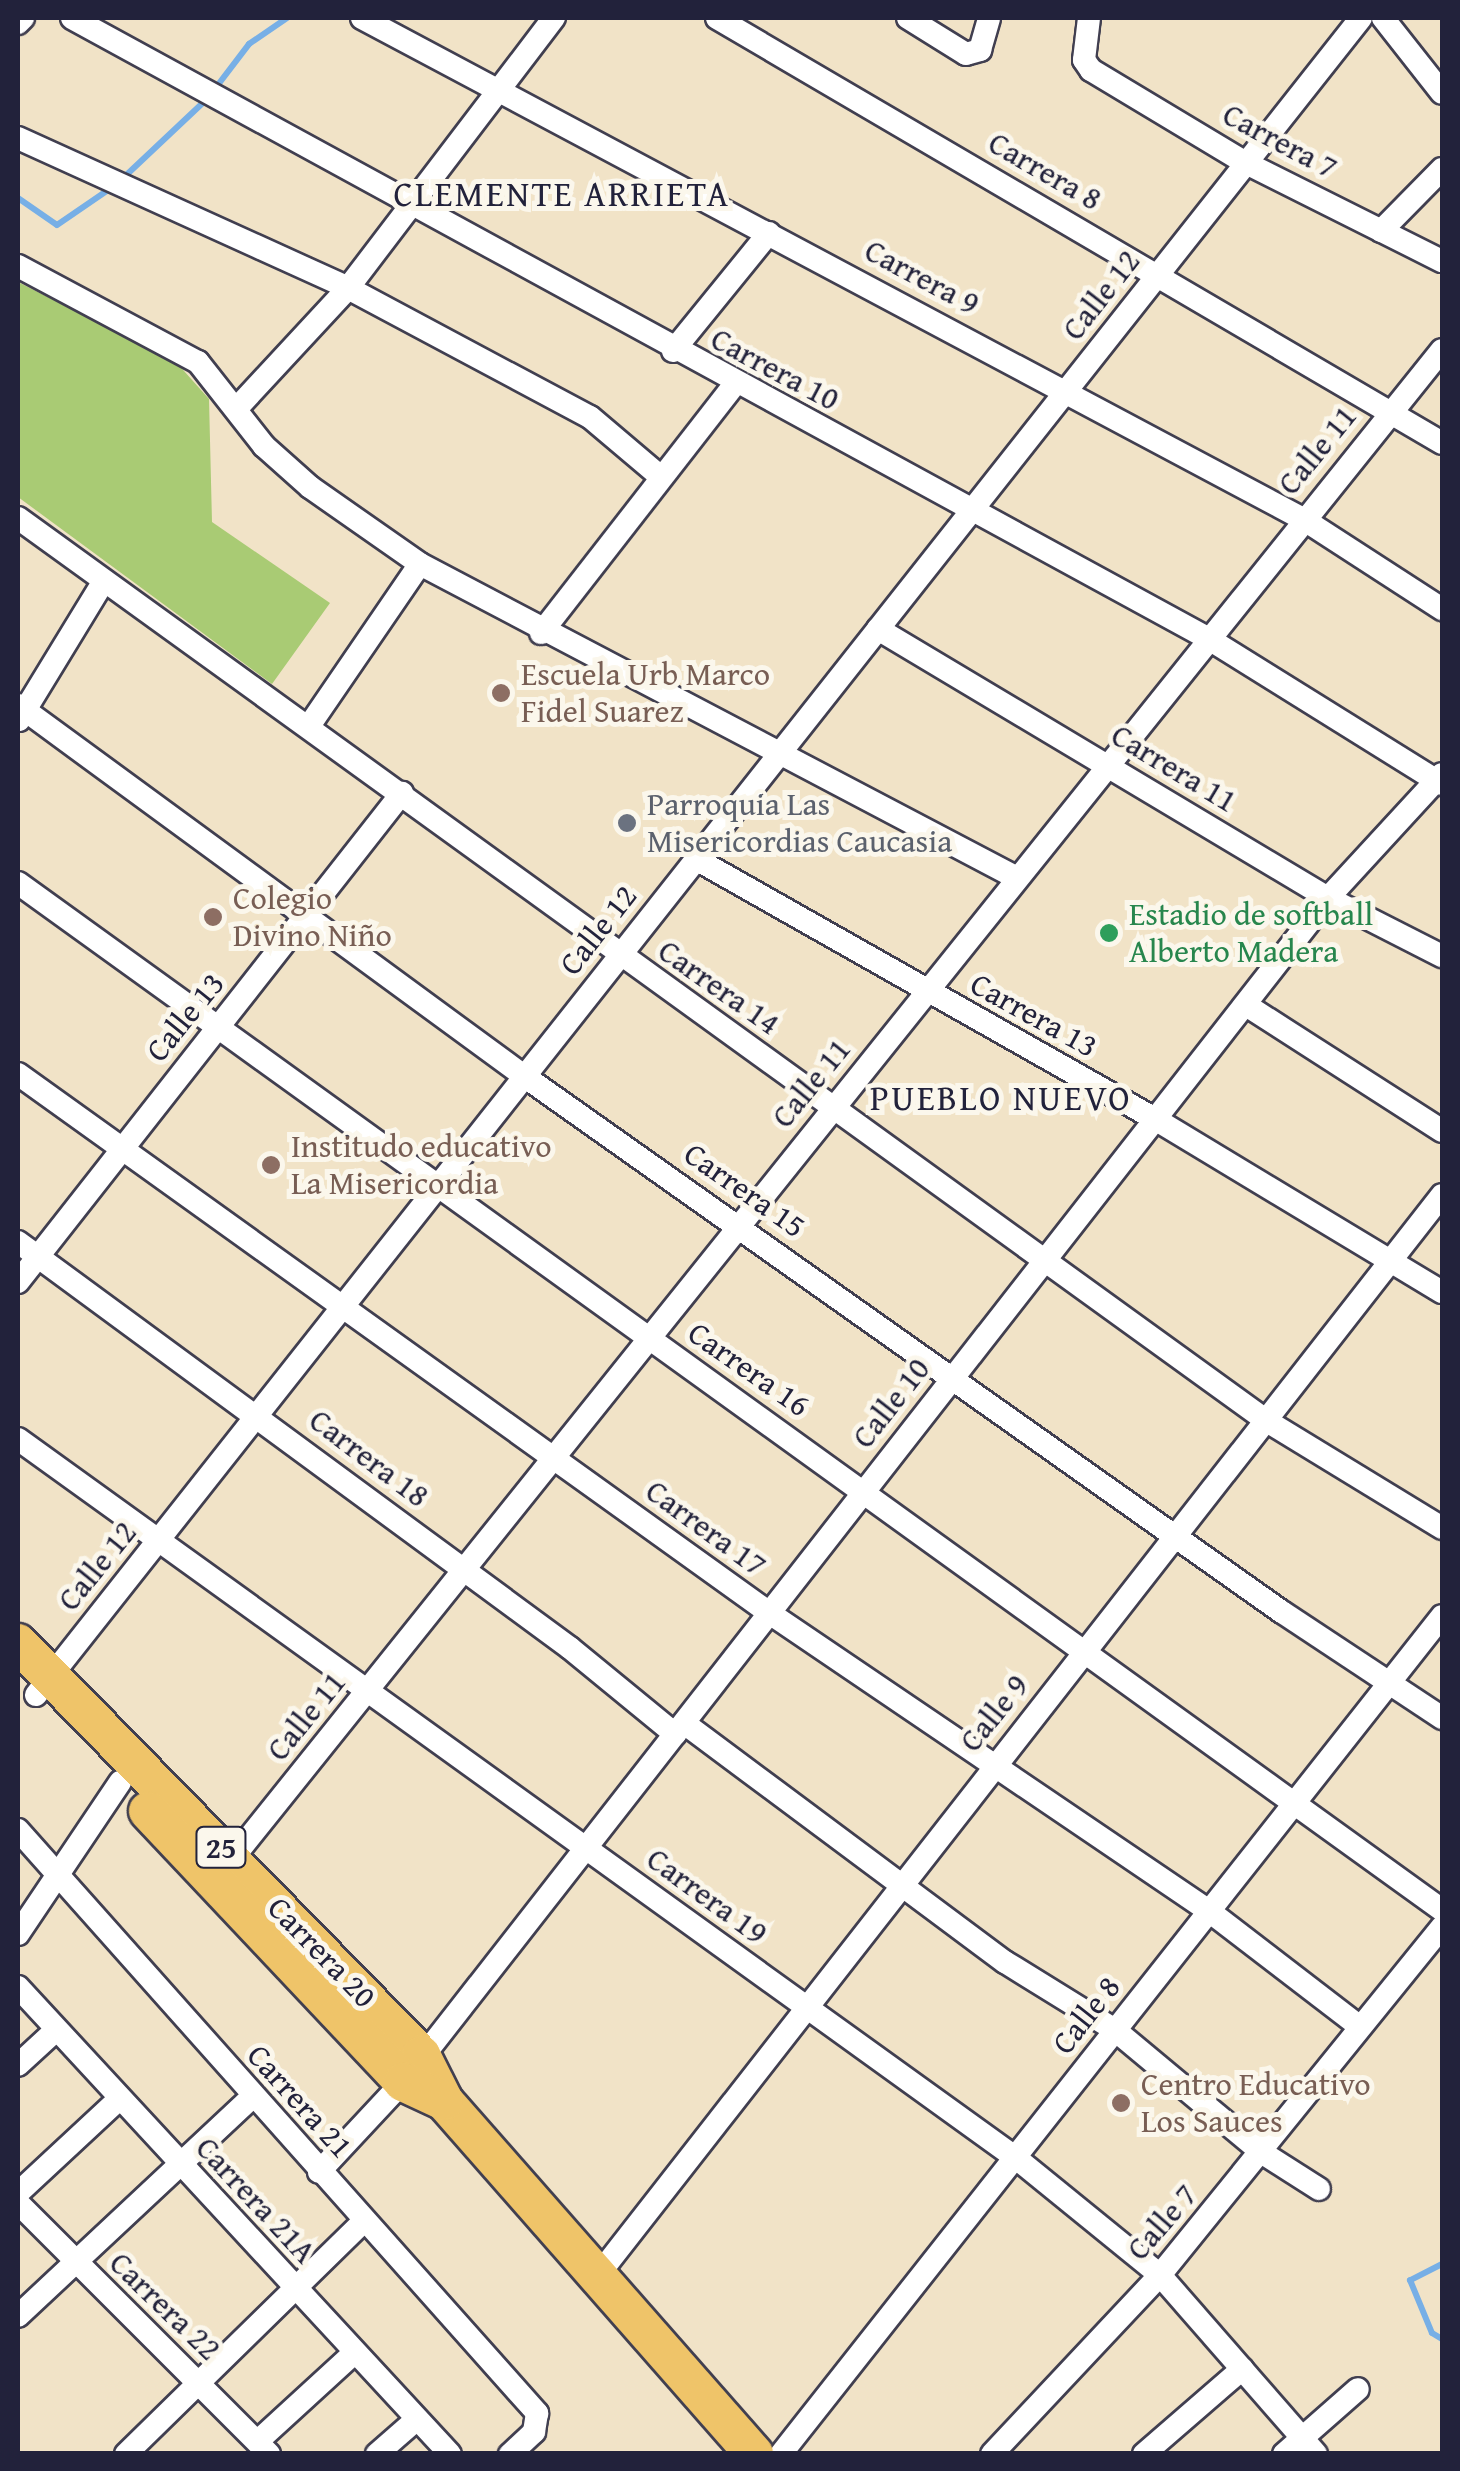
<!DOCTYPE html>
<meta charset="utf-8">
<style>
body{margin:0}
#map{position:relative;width:1460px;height:2471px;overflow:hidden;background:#f1e3c7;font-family:"Gentium Book Plus",serif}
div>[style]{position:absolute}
.green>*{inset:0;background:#a9cb74}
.stream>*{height:6px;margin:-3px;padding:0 3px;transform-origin:3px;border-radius:3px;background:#77afe6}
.roads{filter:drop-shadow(2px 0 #413f50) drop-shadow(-2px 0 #413f50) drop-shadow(0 2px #413f50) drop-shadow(0 -2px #413f50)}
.minor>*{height:22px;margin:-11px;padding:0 11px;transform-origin:11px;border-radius:11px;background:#fff}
.primary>*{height:38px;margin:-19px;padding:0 19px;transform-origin:19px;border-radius:19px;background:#efc469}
.dots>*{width:28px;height:28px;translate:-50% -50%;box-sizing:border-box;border:5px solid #fbf7ec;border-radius:50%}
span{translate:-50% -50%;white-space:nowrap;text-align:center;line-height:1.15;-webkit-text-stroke:10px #fbf7ec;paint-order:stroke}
.shield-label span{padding:2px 8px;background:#fbf7ec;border:2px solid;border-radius:8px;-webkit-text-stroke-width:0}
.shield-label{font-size:30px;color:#22223b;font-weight:700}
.street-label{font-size:32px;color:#22223b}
.education-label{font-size:32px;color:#785e54}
.left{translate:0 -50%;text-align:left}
.worship-label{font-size:32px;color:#5b616d}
.leisure-label{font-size:32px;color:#27864d}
.neighbourhood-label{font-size:35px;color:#22223b;letter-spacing:2.5px}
.frame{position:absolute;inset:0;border:20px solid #22223b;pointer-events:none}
</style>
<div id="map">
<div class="green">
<i style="clip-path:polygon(18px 282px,176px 362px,209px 399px,212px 522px,330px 603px,272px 684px,18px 497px)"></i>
</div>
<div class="stream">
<i style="left:214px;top:90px;width:58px;rotate:-52.7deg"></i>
<i style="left:249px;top:44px;width:46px;rotate:-34.4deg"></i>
<i style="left:121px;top:180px;width:117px;rotate:-43.3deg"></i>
<i style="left:18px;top:198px;width:47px;rotate:34.7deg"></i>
<i style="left:57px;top:225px;width:65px;rotate:-34.4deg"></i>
<i style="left:1442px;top:2264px;width:36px;rotate:153deg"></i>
<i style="left:1410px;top:2280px;width:57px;rotate:67.5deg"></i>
<i style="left:1432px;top:2333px;width:12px;rotate:31deg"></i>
</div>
<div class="roads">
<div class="minor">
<i style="left:72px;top:18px;width:1296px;rotate:28.64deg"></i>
<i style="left:1209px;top:639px;width:274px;rotate:31.9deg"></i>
<i style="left:362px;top:18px;width:1066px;rotate:28.03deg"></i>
<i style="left:1303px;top:519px;width:166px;rotate:32.9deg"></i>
<i style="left:717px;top:18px;width:840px;rotate:30.38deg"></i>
<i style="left:908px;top:18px;width:68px;rotate:31.8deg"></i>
<i style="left:966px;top:54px;width:15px;rotate:-16deg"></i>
<i style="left:980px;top:50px;width:33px;rotate:-74deg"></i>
<i style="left:1089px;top:18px;width:42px;rotate:96.8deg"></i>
<i style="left:1084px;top:60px;width:12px;rotate:55deg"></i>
<i style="left:1091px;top:70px;width:181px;rotate:31deg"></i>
<i style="left:1246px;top:163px;width:219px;rotate:26.6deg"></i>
<i style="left:1383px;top:18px;width:95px;rotate:51.8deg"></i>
<i style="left:18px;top:23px;width:7px;rotate:-45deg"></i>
<i style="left:18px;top:138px;width:362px;rotate:24.4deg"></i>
<i style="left:348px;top:288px;width:274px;rotate:28.1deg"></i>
<i style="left:590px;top:417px;width:93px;rotate:40.2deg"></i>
<i style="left:1381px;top:231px;width:87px;rotate:-45.5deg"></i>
<i style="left:18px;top:266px;width:204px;rotate:28.1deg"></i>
<i style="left:198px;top:362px;width:107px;rotate:51.8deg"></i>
<i style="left:264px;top:446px;width:62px;rotate:41.7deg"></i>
<i style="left:310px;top:487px;width:134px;rotate:35deg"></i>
<i style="left:420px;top:564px;width:675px;rotate:27.74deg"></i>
<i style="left:673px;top:351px;width:152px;rotate:-50.9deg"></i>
<i style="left:237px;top:408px;width:163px;rotate:-47.2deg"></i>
<i style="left:348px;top:288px;width:340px;rotate:-52.7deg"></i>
<i style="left:18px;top:518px;width:1541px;rotate:35.87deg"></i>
<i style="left:1267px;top:1421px;width:205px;rotate:31.4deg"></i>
<i style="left:878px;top:629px;width:524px;rotate:30.87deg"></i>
<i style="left:1328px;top:898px;width:128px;rotate:27deg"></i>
<i style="left:541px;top:633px;width:316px;rotate:-52.1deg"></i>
<i style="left:18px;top:705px;width:627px;rotate:36.25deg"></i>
<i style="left:524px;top:1076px;width:928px;rotate:35.27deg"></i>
<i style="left:1282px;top:1612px;width:192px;rotate:33.5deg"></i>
<i style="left:19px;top:720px;width:163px;rotate:-58.6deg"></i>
<i style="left:309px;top:726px;width:196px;rotate:-55.6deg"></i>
<i style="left:696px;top:859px;width:528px;rotate:29.53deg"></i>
<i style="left:1155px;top:1119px;width:335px;rotate:31.1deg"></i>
<i style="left:18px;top:883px;width:1756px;rotate:35.8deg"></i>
<i style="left:1246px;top:1005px;width:233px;rotate:32.7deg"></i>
<i style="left:18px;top:1074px;width:923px;rotate:35.65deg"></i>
<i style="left:768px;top:1612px;width:533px;rotate:34.14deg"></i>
<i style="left:1209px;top:1911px;width:190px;rotate:37.5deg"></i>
<i style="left:18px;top:1242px;width:685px;rotate:36.33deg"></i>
<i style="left:570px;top:1648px;width:136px;rotate:39.3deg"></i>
<i style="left:18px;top:1282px;width:622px;rotate:-51.86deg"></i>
<i style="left:18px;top:1439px;width:1230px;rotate:35.77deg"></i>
<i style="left:1016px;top:2158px;width:186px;rotate:39.1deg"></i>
<i style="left:1160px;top:2275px;width:237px;rotate:48.9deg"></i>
<i style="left:36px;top:1695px;width:2137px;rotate:-51.69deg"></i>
<i style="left:684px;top:1723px;width:400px;rotate:36.7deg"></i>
<i style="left:1005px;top:1962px;width:129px;rotate:31.7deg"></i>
<i style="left:1115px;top:2030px;width:194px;rotate:39.8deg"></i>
<i style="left:1264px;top:2154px;width:65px;rotate:32.5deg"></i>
<i style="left:18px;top:1830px;width:781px;rotate:48.32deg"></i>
<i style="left:537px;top:2413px;width:19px;rotate:99deg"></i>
<i style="left:534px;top:2432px;width:33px;rotate:137deg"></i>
<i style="left:232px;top:1859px;width:1934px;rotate:-51.28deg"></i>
<i style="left:18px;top:1934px;width:183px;rotate:-56.1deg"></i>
<i style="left:18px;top:1987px;width:636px;rotate:47.23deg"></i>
<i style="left:18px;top:2065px;width:50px;rotate:-42.6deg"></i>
<i style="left:319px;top:2172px;width:123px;rotate:-47deg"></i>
<i style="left:403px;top:2082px;width:1502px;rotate:-52deg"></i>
<i style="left:1328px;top:898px;width:168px;rotate:-47.4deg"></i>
<i style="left:18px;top:2193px;width:138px;rotate:-42.9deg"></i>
<i style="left:18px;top:2203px;width:355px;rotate:45deg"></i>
<i style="left:599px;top:2274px;width:1369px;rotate:-52deg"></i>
<i style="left:18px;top:2316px;width:320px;rotate:-43.1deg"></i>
<i style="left:258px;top:2441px;width:129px;rotate:-42.5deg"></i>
<i style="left:126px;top:2454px;width:333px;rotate:-44.4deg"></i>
<i style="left:377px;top:2454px;width:52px;rotate:-41.1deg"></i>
<i style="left:781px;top:2454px;width:1067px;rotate:-51.73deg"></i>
<i style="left:992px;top:2454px;width:245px;rotate:-46.8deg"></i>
<i style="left:1160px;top:2275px;width:448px;rotate:-51deg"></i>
<i style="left:1144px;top:2454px;width:130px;rotate:-40.9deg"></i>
<i style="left:1284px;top:2454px;width:98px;rotate:-41.3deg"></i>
</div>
<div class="primary">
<i style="left:18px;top:1643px;width:576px;rotate:45.63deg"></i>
<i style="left:421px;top:2055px;width:51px;rotate:63.4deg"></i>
<i style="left:444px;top:2101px;width:470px;rotate:48.7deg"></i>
<i style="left:148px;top:1811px;width:372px;rotate:46.7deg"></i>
<i style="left:403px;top:2082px;width:45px;rotate:24.9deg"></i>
</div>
</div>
<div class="dots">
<i style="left:501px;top:693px;background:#8d6e63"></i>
<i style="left:627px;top:823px;background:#6b7280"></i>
<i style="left:213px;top:917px;background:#8d6e63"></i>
<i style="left:1109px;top:933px;background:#2e9e5b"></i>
<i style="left:271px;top:1165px;background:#8d6e63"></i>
<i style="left:1121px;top:2103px;background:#8d6e63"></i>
</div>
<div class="shield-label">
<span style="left:221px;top:1847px">25</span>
</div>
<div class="street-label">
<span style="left:1280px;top:141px;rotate:28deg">Carrera 7</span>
<span style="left:1045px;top:171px;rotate:30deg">Carrera 8</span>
<span style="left:922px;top:277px;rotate:28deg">Carrera 9</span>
<span style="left:1101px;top:295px;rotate:-52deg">Calle 12</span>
<span style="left:775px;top:369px;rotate:28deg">Carrera 10</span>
<span style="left:1317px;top:450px;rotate:-51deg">Calle 11</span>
<span style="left:1174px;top:768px;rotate:31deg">Carrera 11</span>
<span style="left:598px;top:930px;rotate:-52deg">Calle 12</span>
<span style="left:719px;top:987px;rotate:35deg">Carrera 14</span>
<span style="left:1034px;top:1015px;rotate:29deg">Carrera 13</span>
<span style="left:185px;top:1017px;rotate:-51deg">Calle 13</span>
<span style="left:811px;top:1083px;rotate:-51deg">Calle 11</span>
<span style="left:745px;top:1190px;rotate:35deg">Carrera 15</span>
<span style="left:749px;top:1369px;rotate:35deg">Carrera 16</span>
<span style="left:891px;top:1403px;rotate:-52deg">Calle 10</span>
<span style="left:369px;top:1458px;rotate:37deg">Carrera 18</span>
<span style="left:706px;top:1528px;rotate:36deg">Carrera 17</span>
<span style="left:97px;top:1566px;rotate:-51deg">Calle 12</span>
<span style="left:994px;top:1713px;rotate:-51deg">Calle 9</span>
<span style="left:306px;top:1716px;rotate:-51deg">Calle 11</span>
<span style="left:707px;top:1896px;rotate:36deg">Carrera 19</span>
<span style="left:322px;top:1952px;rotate:46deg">Carrera 20</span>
<span style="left:1086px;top:2015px;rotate:-52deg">Calle 8</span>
<span style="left:300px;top:2101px;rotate:48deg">Carrera 21</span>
<span style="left:256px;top:2200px;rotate:47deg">Carrera 21A</span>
<span style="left:1162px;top:2222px;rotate:-49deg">Calle 7</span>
<span style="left:165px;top:2306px;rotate:44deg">Carrera 22</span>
</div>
<div class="education-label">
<span class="left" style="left:521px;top:693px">Escuela Urb Marco<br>Fidel Suarez</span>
<span class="left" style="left:233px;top:917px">Colegio<br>Divino Niño</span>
<span class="left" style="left:291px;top:1165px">Institudo educativo<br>La Misericordia</span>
<span class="left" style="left:1141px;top:2103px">Centro Educativo<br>Los Sauces</span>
</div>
<div class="worship-label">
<span class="left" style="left:647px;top:823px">Parroquia Las<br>Misericordias Caucasia</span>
</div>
<div class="leisure-label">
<span class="left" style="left:1129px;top:933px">Estadio de softball<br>Alberto Madera</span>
</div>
<div class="neighbourhood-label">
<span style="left:562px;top:194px">CLEMENTE ARRIETA</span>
<span style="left:1001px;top:1098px">PUEBLO NUEVO</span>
</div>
<div class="frame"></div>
</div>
